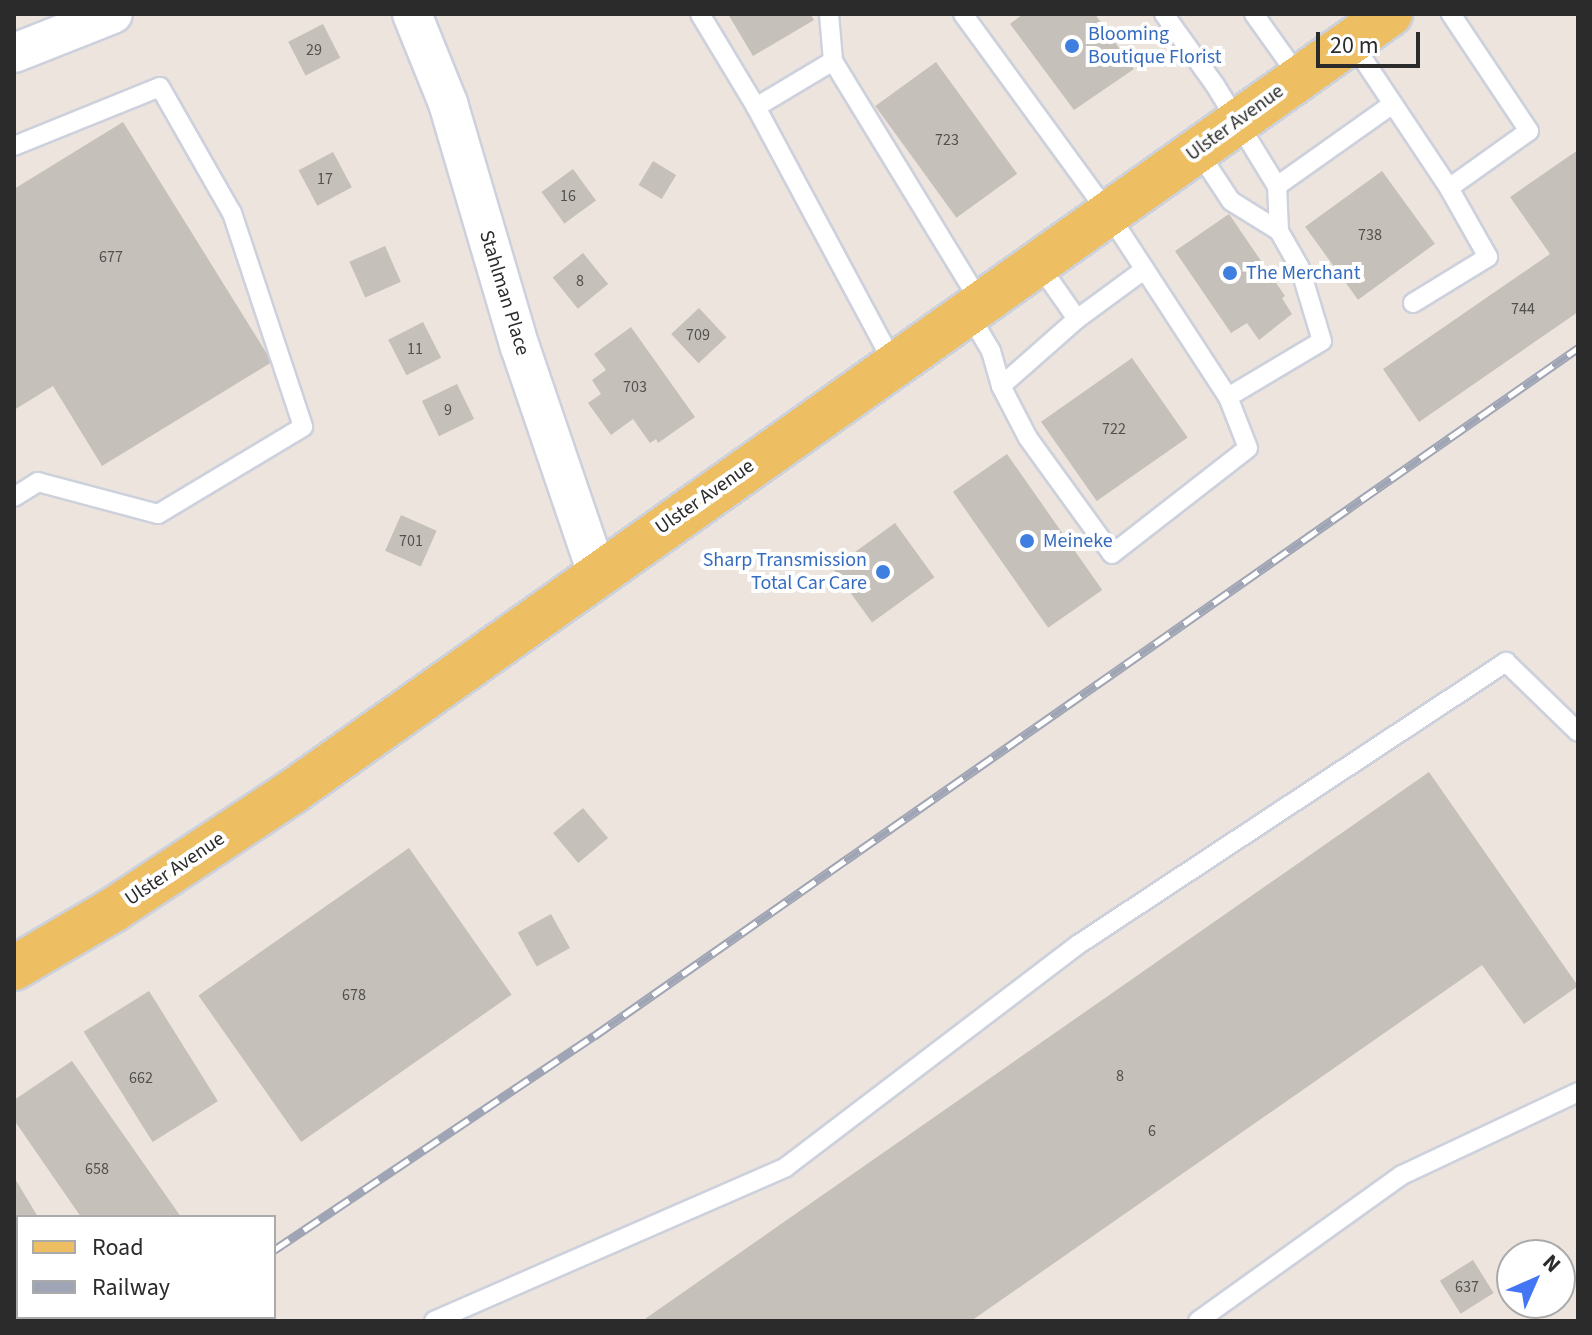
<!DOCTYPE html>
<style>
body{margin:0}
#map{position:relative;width:1592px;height:1335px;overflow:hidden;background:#ece4dd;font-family:"Source Sans 3",sans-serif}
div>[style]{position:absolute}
.building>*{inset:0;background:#c5c0b9;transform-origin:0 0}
.roads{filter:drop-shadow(2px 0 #ccd1dc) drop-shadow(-2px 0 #ccd1dc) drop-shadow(0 2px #ccd1dc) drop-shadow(0 -2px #ccd1dc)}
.lane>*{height:18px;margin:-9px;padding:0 9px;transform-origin:9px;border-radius:9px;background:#fff}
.street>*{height:38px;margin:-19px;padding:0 19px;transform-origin:19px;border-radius:19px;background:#fff}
.primary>*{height:44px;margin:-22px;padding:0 22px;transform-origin:22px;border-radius:22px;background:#edbe62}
.rail>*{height:9px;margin-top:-4.5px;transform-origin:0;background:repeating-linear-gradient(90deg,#fff 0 18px,#a0a5b5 0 36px);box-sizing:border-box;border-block:2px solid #a0a5b5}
.dots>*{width:22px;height:22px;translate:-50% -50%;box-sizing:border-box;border:4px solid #fff;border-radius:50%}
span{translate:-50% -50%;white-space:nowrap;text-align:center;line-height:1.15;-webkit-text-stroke:8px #fff;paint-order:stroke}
.number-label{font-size:16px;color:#52504e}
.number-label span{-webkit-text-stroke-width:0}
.shop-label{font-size:20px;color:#366cbe}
.left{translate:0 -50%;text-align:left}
.right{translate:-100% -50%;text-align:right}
.street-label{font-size:20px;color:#2b2b2b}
.frame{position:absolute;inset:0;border:16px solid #2b2b2b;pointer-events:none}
.legend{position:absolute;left:16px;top:1215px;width:260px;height:104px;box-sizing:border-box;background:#fff;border:2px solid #aaa;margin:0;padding:10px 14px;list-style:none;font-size:24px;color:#2b2b2b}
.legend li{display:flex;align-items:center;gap:16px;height:40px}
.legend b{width:40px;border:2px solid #aaa}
.north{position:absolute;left:1496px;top:1239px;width:80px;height:80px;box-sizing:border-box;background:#fff;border:2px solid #aaa;border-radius:50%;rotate:45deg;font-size:22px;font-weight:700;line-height:32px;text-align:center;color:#2b2b2b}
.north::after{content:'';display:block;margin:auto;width:28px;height:36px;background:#4276f5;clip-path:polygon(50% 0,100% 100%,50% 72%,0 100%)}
.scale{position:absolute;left:1316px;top:32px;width:104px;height:36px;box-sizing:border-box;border:4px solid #2b2b2b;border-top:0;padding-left:10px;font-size:24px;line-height:28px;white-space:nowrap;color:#2b2b2b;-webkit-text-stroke:6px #fff;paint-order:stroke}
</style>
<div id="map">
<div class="building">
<i style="clip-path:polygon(728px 14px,810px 14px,814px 20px,753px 56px)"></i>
<i style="clip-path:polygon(1023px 14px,1095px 14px,1134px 69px,1074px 110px,1010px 24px)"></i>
<i style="left:323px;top:24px;width:38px;height:39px;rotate:63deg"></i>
<i style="left:936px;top:62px;width:138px;height:75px;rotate:54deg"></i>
<i style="clip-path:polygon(123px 122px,272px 362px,102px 466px,53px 386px,14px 410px,14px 189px)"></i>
<i style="clip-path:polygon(1578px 150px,1578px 312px,1419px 422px,1383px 369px,1550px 254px,1510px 197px)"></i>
<i style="left:333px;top:152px;width:40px;height:39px;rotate:62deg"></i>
<i style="left:653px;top:161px;width:27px;height:28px;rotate:31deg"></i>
<i style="left:573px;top:169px;width:39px;height:39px;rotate:54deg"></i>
<i style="left:1382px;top:171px;width:90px;height:95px;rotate:54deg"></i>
<i style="clip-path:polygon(1229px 214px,1285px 296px,1282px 298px,1292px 314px,1259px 340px,1247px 323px,1231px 333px,1175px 251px)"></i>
<i style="left:385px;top:246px;width:39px;height:39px;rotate:66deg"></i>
<i style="left:583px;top:253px;width:40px;height:39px;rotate:51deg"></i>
<i style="left:699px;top:308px;width:40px;height:38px;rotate:47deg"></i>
<i style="left:423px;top:322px;width:40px;height:39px;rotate:63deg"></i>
<i style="clip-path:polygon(631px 327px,695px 417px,658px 443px,656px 439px,650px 443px,633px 419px,611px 435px,588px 403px,601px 394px,592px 380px,606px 370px,594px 354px)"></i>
<i style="left:1132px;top:358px;width:97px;height:111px;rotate:55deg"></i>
<i style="left:457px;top:384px;width:39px;height:39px;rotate:64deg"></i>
<i style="left:1007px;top:454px;width:166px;height:66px;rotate:55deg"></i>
<i style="left:401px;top:515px;width:39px;height:39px;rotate:24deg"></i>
<i style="left:895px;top:523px;width:67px;height:77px;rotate:54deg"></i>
<i style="clip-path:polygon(1429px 772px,1578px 986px,1524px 1024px,1482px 965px,971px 1321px,642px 1321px)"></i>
<i style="left:583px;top:808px;width:39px;height:39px;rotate:50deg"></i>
<i style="left:409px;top:848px;width:179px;height:257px;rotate:55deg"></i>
<i style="left:551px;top:914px;width:39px;height:38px;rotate:61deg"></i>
<i style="left:149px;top:991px;width:130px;height:77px;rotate:58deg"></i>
<i style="clip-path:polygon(72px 1061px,181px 1217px,81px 1217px,14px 1120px,14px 1100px)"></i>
<i style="clip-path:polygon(14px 1177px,38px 1217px,18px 1217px,18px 1310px,14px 1312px)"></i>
<i style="left:1473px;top:1260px;width:39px;height:39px;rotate:58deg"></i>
</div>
<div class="roads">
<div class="lane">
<i style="left:700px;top:14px;width:109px;rotate:58.9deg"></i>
<i style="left:829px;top:14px;width:47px;rotate:85.1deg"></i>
<i style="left:833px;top:61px;width:284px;rotate:58.6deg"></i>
<i style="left:963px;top:14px;width:246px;rotate:53.9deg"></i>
<i style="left:1108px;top:213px;width:220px;rotate:56.9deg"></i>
<i style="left:1228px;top:397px;width:109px;rotate:-30.8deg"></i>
<i style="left:1322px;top:341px;width:76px;rotate:-106.8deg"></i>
<i style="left:1300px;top:268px;width:43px;rotate:-119.6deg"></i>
<i style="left:1279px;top:231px;width:45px;rotate:-92.5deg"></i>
<i style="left:1164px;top:14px;width:87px;rotate:54.3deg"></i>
<i style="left:1215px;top:85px;width:119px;rotate:58.5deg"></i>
<i style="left:1277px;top:186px;width:142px;rotate:-35.3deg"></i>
<i style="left:1254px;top:14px;width:77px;rotate:54.5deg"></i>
<i style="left:1351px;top:41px;width:177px;rotate:56.3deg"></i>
<i style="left:1449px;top:188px;width:98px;rotate:-35.5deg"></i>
<i style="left:1529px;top:131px;width:141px;rotate:-123.7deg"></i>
<i style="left:833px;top:61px;width:90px;rotate:149.1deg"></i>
<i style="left:756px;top:107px;width:292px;rotate:61.8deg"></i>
<i style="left:14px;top:146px;width:157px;rotate:-22deg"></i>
<i style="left:160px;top:87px;width:145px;rotate:60.3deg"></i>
<i style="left:232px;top:213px;width:225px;rotate:71.6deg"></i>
<i style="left:303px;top:427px;width:169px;rotate:149deg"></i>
<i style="left:158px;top:514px;width:124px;rotate:-165.1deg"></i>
<i style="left:38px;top:482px;width:28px;rotate:148deg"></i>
<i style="left:1198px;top:151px;width:60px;rotate:56.6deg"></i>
<i style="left:1231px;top:201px;width:57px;rotate:32deg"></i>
<i style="left:1413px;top:303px;width:88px;rotate:-31.5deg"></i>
<i style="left:1488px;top:257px;width:79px;rotate:-119.5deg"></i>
<i style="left:968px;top:312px;width:45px;rotate:59.5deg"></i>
<i style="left:991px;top:351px;width:36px;rotate:74deg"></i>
<i style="left:1001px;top:386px;width:59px;rotate:62.6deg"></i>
<i style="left:1028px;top:438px;width:143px;rotate:54.1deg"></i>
<i style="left:1112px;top:554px;width:172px;rotate:-37.9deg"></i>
<i style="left:1248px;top:448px;width:55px;rotate:-111.4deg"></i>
<i style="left:1077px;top:319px;width:84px;rotate:-36.3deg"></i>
<i style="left:1001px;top:386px;width:101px;rotate:-41.4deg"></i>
<i style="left:1077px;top:319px;width:68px;rotate:-124.9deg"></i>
<i style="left:434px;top:1321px;width:384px;rotate:-23.6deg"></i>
<i style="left:786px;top:1167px;width:368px;rotate:-37.3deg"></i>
<i style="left:1079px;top:944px;width:512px;rotate:-33.44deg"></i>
<i style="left:1506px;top:662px;width:100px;rotate:44.2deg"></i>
<i style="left:1198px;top:1321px;width:251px;rotate:-35.6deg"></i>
<i style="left:1402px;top:1175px;width:195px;rotate:-25.2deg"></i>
</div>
<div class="street">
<i style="left:412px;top:14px;width:96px;rotate:68deg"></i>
<i style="left:448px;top:103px;width:254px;rotate:73.6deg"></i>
<i style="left:520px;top:347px;width:239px;rotate:71.2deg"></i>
<i style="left:14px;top:53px;width:106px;rotate:-21.5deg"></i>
</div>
<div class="primary">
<i style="left:14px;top:968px;width:115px;rotate:-30.4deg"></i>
<i style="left:113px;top:910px;width:214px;rotate:-33.4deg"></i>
<i style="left:292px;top:792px;width:1346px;rotate:-35.32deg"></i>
</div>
</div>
<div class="rail">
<i style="left:274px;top:1250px;width:385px;rotate:-33.8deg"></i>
<i style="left:594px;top:1036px;width:1201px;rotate:-34.96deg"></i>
<i style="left:162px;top:1321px;width:8px;rotate:-30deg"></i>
</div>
<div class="dots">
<i style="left:1072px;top:46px;background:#3f7fe0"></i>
<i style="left:1230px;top:273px;background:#3f7fe0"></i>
<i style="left:1027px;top:541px;background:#3f7fe0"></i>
<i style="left:883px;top:572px;background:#3f7fe0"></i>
</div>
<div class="number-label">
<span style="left:314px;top:50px">29</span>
<span style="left:947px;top:140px">723</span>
<span style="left:325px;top:179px">17</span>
<span style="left:568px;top:196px">16</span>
<span style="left:1370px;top:235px">738</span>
<span style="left:111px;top:257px">677</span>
<span style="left:580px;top:281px">8</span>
<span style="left:1523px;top:309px">744</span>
<span style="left:698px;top:335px">709</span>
<span style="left:415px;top:349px">11</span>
<span style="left:635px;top:387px">703</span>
<span style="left:448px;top:410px">9</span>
<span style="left:1114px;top:429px">722</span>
<span style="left:411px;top:541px">701</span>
<span style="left:354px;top:995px">678</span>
<span style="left:1120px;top:1076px">8</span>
<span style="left:141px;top:1078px">662</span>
<span style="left:1152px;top:1131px">6</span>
<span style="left:97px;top:1169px">658</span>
<span style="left:1467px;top:1287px">637</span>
</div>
<div class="shop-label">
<span class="left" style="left:1088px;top:46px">Blooming<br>Boutique Florist</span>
<span class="left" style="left:1246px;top:273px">The Merchant</span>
<span class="left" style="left:1043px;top:541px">Meineke</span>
<span class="right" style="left:867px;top:572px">Sharp Transmission<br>Total Car Care</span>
</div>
<div class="street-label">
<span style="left:1235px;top:123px;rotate:-36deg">Ulster Avenue</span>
<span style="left:504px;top:293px;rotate:73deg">Stahlman Place</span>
<span style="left:705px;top:497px;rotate:-35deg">Ulster Avenue</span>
<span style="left:175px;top:869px;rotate:-34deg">Ulster Avenue</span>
</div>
<div class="frame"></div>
<ul class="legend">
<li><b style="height:10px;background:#edbe62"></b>Road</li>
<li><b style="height:10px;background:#a0a5b5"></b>Railway</li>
</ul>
<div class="north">N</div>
<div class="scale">20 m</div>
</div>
